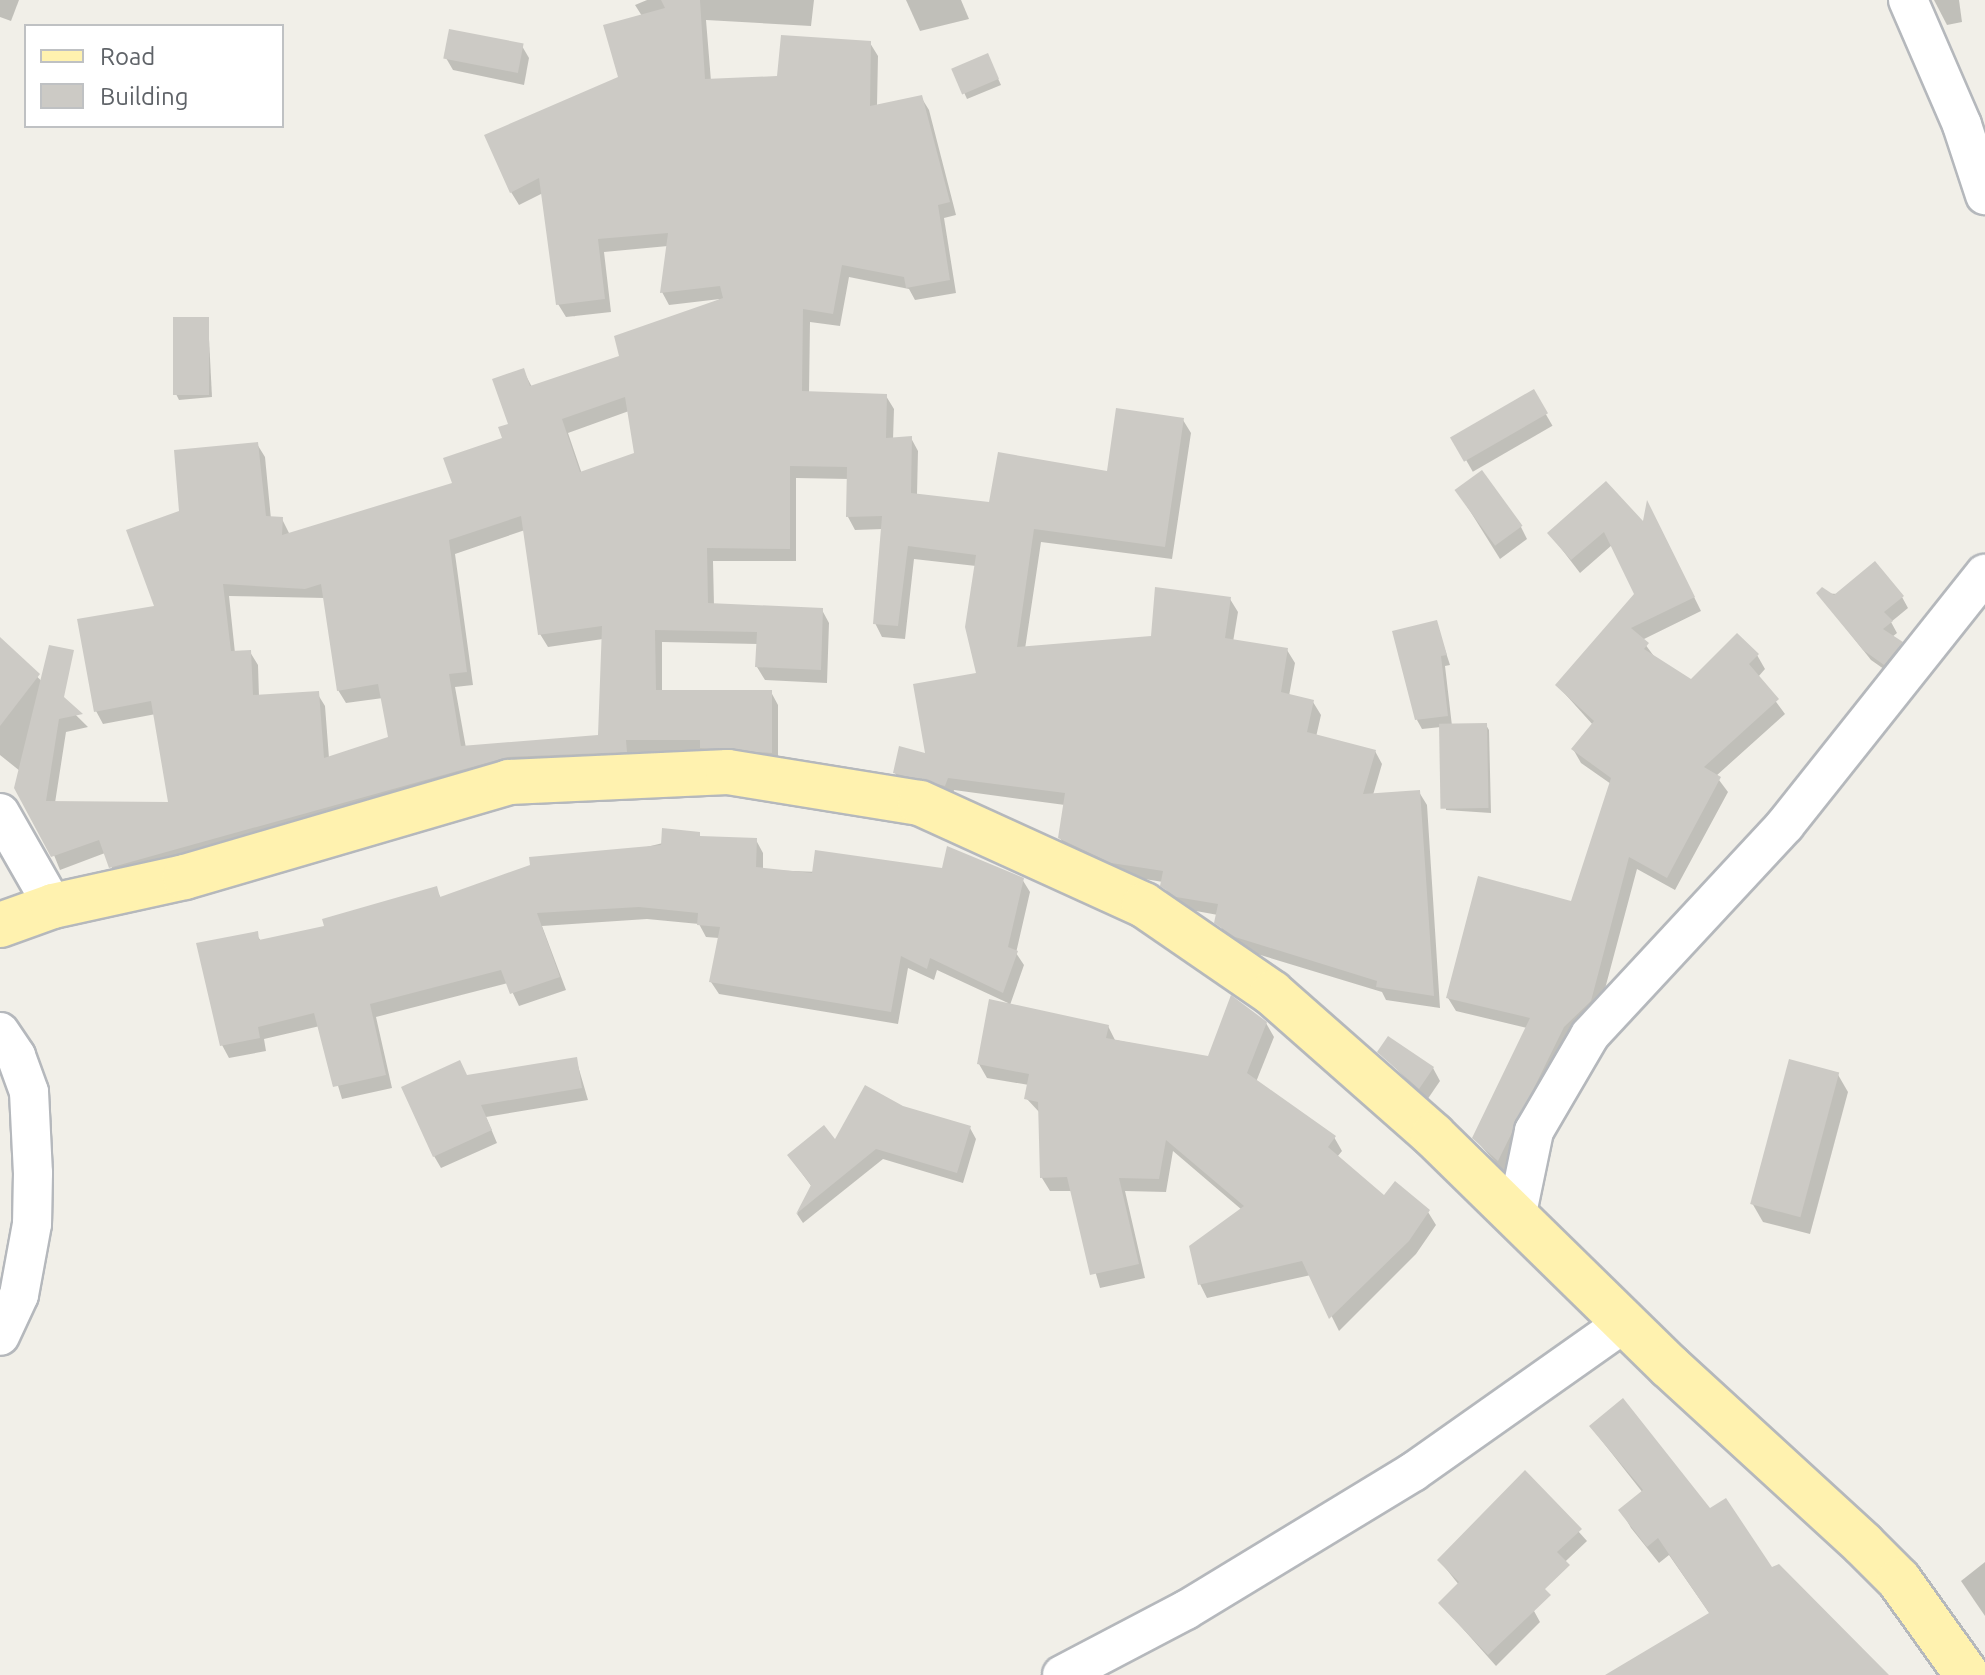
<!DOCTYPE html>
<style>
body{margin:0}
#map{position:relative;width:1985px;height:1675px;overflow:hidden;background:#f1efe8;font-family:Ubuntu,sans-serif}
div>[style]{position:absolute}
.shadow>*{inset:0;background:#0003;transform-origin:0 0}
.building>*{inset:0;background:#cccac5;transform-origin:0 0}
.roads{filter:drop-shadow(2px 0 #b5b8bc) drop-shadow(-2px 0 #b5b8bc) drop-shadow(0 2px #b5b8bc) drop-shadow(0 -2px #b5b8bc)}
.minor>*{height:38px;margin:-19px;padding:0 19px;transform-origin:19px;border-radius:19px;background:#fff}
.major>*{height:44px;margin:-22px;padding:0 22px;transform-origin:22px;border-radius:22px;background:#fff2af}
span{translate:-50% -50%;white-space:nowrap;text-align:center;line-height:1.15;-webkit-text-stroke:6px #fff;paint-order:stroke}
.legend{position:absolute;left:24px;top:24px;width:260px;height:104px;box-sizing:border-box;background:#fff;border:2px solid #bfc1c3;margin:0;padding:10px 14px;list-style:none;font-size:24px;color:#5f6368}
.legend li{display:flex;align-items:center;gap:16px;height:40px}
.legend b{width:40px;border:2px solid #bfc1c3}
</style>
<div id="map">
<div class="shadow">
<i style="clip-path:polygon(0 0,19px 0,11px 21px,0 17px)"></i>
<i style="clip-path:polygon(evenodd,647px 0,814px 0,811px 26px,706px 20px,711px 81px,778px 78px,870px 43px,878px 56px,877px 106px,921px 97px,929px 110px,956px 215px,944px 218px,956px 293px,915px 300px,909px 289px,849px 277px,840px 326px,810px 322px,809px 393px,886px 396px,894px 409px,893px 440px,911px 438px,918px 451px,917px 495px,991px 504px,1109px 473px,1183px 420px,1191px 433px,1172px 559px,1041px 542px,1025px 649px,1153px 638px,1230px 599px,1238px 612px,1233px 642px,1287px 650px,1295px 663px,1289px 696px,1313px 702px,1321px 715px,1316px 737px,1375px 751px,1382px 764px,1373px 795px,1419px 792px,1427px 805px,1440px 1008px,1386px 1000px,1382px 992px,1244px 950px,1224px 936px,1218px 915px,1185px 909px,1170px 899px,1163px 882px,1120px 875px,1068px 852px,1060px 838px,1065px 805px,954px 790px,952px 798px,903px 786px,895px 773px,928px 755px,978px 675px,976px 566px,914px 559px,905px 639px,882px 637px,875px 623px,883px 529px,855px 530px,848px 517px,849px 479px,796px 478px,796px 561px,713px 561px,714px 605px,822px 610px,829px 623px,827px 683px,765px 680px,757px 667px,758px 644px,662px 642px,662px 692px,771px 692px,778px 705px,778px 765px,705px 753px,632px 753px,633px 764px,118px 881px,105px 853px,60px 870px,20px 771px,0 755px,0 640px,88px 727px,66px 732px,55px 803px,171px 804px,156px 714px,103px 724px,96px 711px,157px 607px,181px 513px,257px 444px,265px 457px,271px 519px,282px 519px,290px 535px,454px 485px,505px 439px,523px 370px,532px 387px,621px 357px,720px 299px,669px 305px,662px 292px,668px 246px,604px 252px,611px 312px,566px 317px,558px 304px,543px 193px,519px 205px,511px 192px,621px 78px,642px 16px,635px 5px,647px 0,629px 411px,636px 454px,582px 474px,568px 433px,629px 411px,647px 0,525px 530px,540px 634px,548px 647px,603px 639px,600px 736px,466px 748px,455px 687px,473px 685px,455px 554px,525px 530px,647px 0,229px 596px,325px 598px,338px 690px,346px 703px,383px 698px,390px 738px,329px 758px,325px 706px,317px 693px,259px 697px,258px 665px,250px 652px,235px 653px,229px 596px)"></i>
<i style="clip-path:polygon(906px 0,961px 0,969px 19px,920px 31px)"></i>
<i style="clip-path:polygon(1934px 0,1959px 0,1962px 22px,1947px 25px)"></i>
<i style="clip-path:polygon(522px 46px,529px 58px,524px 85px,453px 70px,446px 58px)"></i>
<i style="clip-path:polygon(990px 61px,1001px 85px,967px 99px,954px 70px)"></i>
<i style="clip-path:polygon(208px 319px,212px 397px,179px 400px,176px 394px)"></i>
<i style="left:1533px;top:392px;width:39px;height:92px;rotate:60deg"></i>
<i style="clip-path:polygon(1465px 503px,1521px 527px,1527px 539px,1500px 559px)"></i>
<i style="clip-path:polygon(1654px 516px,1701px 611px,1642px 640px,1656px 659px,1692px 682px,1757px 655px,1765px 669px,1758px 677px,1785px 714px,1716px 776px,1728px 792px,1675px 890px,1637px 869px,1598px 1015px,1506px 1174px,1474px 1138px,1527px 1028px,1456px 1011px,1448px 998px,1572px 903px,1611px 784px,1581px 763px,1573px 749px,1593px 725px,1557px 685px,1636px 594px,1612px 545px,1580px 573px,1550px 534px,1644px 525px)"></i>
<i style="clip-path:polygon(1818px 593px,1902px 597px,1908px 608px,1891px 622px,1897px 633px,1892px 637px,1907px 654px,1891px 674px,1871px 660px)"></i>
<i style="clip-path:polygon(1436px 622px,1450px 665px,1445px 666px,1452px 726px,1486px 725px,1489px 730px,1491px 813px,1446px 810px,1441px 727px,1422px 729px,1417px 720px)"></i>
<i style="clip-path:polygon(699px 834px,702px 839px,756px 840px,763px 853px,763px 870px,1022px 879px,1030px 892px,1016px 953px,1024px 965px,1010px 1005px,1108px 1026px,1115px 1040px,1209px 1058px,1266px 1023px,1274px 1037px,1256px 1082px,1334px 1137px,1342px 1151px,1337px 1157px,1384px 1198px,1428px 1212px,1436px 1225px,1416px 1254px,1339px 1331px,1311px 1275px,1207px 1298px,1200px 1284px,1242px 1210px,1173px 1151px,1166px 1192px,1125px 1191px,1145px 1278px,1100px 1288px,1072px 1191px,1050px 1191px,1042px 1178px,1040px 1113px,1026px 1098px,1029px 1085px,987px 1078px,979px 1064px,1008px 1003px,937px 970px,934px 980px,908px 968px,898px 1024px,719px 994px,711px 982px,719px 938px,706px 937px,699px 924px,647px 919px,542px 926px,566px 990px,519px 1006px,508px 983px,376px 1017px,392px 1088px,342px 1099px,320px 1026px,264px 1039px,266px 1051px,229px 1058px,222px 1045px,256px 934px,261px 941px,327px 928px,436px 889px,441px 898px)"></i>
<i style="clip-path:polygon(1380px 1052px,1433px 1068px,1440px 1081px,1427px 1100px)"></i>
<i style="clip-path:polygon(576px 1059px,588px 1100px,486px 1117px,497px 1143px,441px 1168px,434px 1156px,467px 1077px)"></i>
<i style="clip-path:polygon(1837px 1073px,1848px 1092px,1810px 1234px,1763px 1222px,1752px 1203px)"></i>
<i style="clip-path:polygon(903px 1108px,970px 1128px,976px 1139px,963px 1183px,883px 1159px,803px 1223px,797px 1214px,812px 1187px,789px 1156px,836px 1143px)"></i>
<i style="clip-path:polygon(1591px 1427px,1710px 1511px,1886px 1675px,1646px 1675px,1710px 1614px,1669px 1555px,1659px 1563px,1631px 1528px,1621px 1510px,1643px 1493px)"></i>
<i style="clip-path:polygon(1525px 1472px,1587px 1541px,1550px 1576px,1534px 1611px,1540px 1622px,1496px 1666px,1440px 1603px,1459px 1585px,1439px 1560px)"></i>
<i style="clip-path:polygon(1985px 1562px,1985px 1616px,1961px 1581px)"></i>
</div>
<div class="building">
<i style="clip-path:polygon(evenodd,661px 0,700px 0,705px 79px,777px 76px,781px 35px,871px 41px,870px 106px,922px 95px,950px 202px,938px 205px,950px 280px,906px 288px,904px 277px,842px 265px,833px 314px,803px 309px,802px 391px,887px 394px,886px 438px,912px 436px,911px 493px,989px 502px,998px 452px,1107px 471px,1116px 408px,1184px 418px,1165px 547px,1034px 529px,1017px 647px,1151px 636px,1155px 587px,1231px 597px,1225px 638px,1288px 648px,1281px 692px,1314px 700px,1307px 732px,1376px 750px,1363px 794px,1420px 790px,1434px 996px,1376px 987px,1377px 981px,1235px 937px,1214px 923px,1218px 904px,1176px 897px,1160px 886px,1163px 871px,1111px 863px,1058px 838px,1065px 793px,948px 778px,945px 786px,893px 773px,899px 746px,925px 753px,913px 684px,976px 673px,965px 627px,976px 555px,908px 546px,898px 626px,873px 624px,882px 516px,846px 517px,847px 467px,790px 466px,790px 549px,707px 548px,708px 603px,823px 608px,821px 670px,755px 667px,757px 632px,655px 630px,656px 690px,772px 690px,772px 753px,700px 748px,700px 740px,626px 740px,627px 752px,508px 757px,109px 868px,99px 840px,51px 857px,14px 788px,49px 645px,74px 650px,64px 697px,83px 714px,59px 719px,46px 801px,168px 802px,151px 701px,94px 712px,77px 619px,154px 606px,126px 530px,179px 511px,174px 450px,258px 442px,266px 516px,283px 517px,282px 535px,452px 483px,443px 458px,502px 438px,498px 427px,508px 424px,492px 379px,524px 368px,530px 386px,619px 356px,614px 336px,723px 298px,720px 286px,660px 293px,668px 233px,598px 239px,605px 299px,556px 305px,539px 178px,510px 193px,484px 135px,618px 77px,603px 25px,665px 8px,661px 0,625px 397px,634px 453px,580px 472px,562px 419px,625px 397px,661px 0,521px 516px,538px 635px,602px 626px,598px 735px,461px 746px,449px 674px,467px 672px,449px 540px,521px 516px,661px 0,223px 584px,305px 589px,321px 584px,337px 691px,378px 684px,388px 737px,324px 758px,319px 691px,253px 695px,251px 650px,231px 651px,223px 584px)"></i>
<i style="left:449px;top:29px;width:76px;height:30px;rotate:11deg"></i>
<i style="left:988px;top:53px;width:28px;height:40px;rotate:67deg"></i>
<i style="left:173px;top:317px;width:36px;height:78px"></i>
<i style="left:1534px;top:389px;width:28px;height:97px;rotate:60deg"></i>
<i style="left:1482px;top:470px;width:69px;height:34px;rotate:54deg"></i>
<i style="clip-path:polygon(1606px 481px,1643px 521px,1647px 500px,1695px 597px,1631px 628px,1649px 643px,1644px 649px,1691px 679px,1737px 633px,1759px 654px,1749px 664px,1779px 699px,1704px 767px,1721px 777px,1667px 878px,1629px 857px,1591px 1001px,1564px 1027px,1498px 1161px,1472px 1138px,1530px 1018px,1446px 998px,1478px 876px,1571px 901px,1611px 778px,1571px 749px,1594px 721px,1555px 685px,1634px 594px,1604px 532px,1571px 560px,1547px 533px)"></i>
<i style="clip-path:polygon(1875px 561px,1904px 596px,1884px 612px,1893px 621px,1883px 629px,1903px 642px,1884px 665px,1863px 650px,1816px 593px,1822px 587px,1834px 595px)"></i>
<i style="clip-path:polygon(1437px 620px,1447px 655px,1441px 656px,1448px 716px,1415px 720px,1392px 631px)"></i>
<i style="clip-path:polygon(0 637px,40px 674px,0 726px)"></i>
<i style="left:1487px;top:723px;width:85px;height:48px;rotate:89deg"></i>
<i style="clip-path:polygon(662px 828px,700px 832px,700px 836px,757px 838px,756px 867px,812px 873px,815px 850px,942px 868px,947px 846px,1024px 878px,1008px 947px,1018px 951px,1003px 993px,930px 958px,927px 969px,901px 956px,891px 1012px,709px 982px,720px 927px,697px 925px,698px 913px,639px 907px,537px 913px,560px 977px,510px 994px,501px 970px,370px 1004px,386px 1075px,333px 1087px,314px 1013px,258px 1027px,260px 1038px,220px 1046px,196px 943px,258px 931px,259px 940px,324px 926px,322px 919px,437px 886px,440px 897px,530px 865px,529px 857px,661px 845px)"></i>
<i style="clip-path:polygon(1231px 995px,1267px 1022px,1247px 1073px,1336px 1136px,1328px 1147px,1384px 1195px,1395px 1181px,1430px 1210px,1409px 1241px,1329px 1319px,1302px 1261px,1198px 1285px,1189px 1246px,1244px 1206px,1166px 1140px,1159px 1179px,1119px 1178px,1139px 1264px,1090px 1275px,1067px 1177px,1040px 1178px,1038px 1102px,1024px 1099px,1029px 1074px,977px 1064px,989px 999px,1109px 1025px,1106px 1038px,1208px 1056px)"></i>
<i style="clip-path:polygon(1388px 1036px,1434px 1067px,1419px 1089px,1377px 1052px)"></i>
<i style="clip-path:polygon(577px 1057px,582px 1088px,481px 1105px,492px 1130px,433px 1157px,401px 1087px,460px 1060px,467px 1075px)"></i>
<i style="left:1789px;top:1059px;width:52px;height:150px;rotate:15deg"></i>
<i style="clip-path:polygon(865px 1085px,903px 1106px,971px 1126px,957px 1173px,876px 1149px,796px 1214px,811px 1185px,787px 1155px,824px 1125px,835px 1139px)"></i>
<i style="clip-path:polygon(1623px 1398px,1710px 1508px,1726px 1498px,1772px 1567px,1779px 1564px,1889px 1675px,1605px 1675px,1709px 1613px,1658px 1538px,1647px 1547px,1618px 1510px,1643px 1490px,1589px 1426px)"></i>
<i style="clip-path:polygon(1525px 1470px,1582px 1529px,1557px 1552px,1570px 1565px,1545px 1589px,1551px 1595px,1488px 1655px,1438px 1603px,1459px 1582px,1437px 1560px)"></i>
</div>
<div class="roads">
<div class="minor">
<i style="left:1908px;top:0;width:136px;rotate:66.6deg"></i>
<i style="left:1962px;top:125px;width:74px;rotate:71.8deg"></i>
<i style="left:0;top:813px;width:107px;rotate:60.3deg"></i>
<i style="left:0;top:1032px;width:29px;rotate:56deg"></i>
<i style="left:16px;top:1056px;width:38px;rotate:70deg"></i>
<i style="left:29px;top:1092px;width:81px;rotate:87.2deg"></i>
<i style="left:33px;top:1173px;width:51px;rotate:91.1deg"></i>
<i style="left:32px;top:1224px;width:72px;rotate:100.4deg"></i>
<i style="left:19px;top:1295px;width:45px;rotate:114.9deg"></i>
<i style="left:1516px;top:1218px;width:89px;rotate:-78.3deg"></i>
<i style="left:1534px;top:1131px;width:111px;rotate:-59.7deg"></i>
<i style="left:1590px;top:1035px;width:287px;rotate:-47.1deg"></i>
<i style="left:1785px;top:825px;width:321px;rotate:-51.5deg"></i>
<i style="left:1062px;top:1675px;width:140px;rotate:-27.7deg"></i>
<i style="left:1186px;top:1610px;width:266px;rotate:-31.3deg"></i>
<i style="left:1413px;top:1472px;width:258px;rotate:-35.2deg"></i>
</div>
<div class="major">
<i style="left:0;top:925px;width:56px;rotate:-19.7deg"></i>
<i style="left:53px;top:906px;width:135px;rotate:-12.4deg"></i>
<i style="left:185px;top:877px;width:338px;rotate:-16.3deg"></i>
<i style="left:509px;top:782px;width:219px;rotate:-2.6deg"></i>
<i style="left:728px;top:772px;width:194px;rotate:9.2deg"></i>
<i style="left:920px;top:803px;width:246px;rotate:24.5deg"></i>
<i style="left:1144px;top:905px;width:155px;rotate:34.5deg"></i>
<i style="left:1272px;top:993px;width:215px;rotate:41.4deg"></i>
<i style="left:1433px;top:1135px;width:330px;rotate:44.4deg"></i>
<i style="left:1669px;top:1366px;width:263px;rotate:42.5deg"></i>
<i style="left:1863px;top:1544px;width:51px;rotate:45deg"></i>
<i style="left:1899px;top:1580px;width:117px;rotate:54.4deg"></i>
</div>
</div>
<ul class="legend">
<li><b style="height:10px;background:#fff2af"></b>Road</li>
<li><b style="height:22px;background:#cccac5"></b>Building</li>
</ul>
</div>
